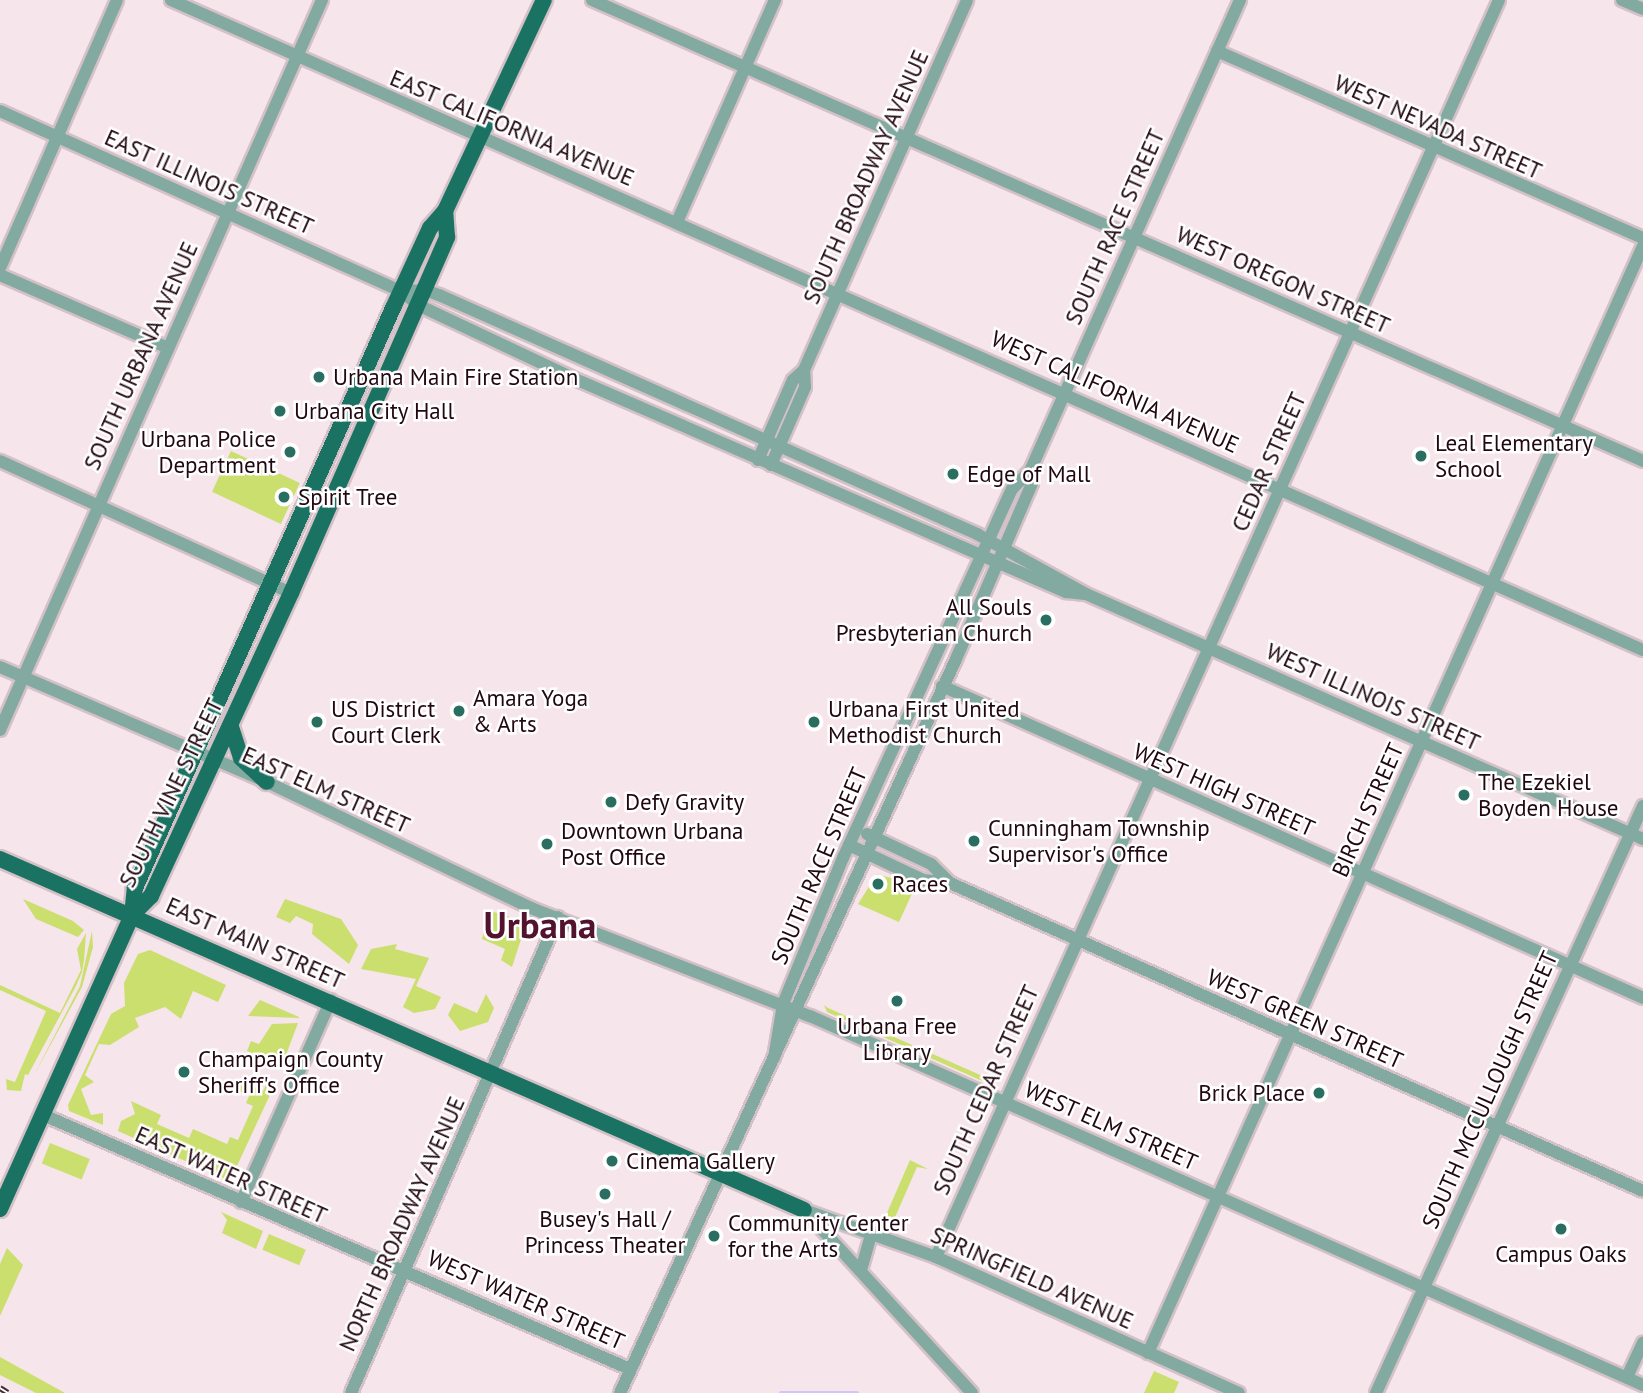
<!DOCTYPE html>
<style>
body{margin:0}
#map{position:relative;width:1643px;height:1393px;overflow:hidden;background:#f6e5ea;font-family:"PT Sans",sans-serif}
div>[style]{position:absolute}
.green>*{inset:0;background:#cbdf6e;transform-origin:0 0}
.stream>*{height:3.5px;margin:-1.75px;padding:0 1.75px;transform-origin:1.75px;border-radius:1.75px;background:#d3c5f4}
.roads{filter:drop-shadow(2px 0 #d4c1c7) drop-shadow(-2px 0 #d4c1c7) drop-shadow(0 2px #d4c1c7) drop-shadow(0 -2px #d4c1c7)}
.minor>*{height:12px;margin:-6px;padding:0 6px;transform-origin:6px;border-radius:6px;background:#83aaa0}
.major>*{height:16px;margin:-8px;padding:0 8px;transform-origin:8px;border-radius:8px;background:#1a7263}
.rail>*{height:6px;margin-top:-3px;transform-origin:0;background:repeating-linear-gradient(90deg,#fff 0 10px,#442b34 0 20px);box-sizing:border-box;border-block:2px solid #442b34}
.dots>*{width:19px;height:19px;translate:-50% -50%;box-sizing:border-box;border:4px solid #fff;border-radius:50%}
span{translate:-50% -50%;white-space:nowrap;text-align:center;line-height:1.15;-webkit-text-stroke:5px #fff;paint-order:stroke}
.street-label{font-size:23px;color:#220711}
.poi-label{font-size:23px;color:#220711}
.left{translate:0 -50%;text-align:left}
.right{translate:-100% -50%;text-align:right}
.town-label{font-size:37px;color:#53122e;font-weight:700}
</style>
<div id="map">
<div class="green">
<i style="left:231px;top:451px;width:76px;height:45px;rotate:25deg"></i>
<i style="clip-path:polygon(877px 874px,916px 885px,899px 922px,858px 904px)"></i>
<i style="clip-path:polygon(23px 899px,73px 921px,84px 930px,78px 937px,36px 919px)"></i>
<i style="clip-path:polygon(285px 899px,341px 919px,358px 945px,349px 964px,312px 934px,313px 924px,296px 916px,290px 923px,276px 917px)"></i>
<i style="clip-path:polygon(490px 911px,508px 916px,524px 930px,512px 967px,501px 960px,505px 949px,482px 939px)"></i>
<i style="clip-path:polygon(92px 931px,93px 947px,82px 987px,33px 1077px,80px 986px)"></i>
<i style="clip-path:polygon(86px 933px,84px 960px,82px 972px,76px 986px,28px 1075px,25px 1074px,21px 1091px,7px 1090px,6px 1079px,15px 1082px,46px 1011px,0 990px,0 985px,60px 1013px,81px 970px,77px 949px)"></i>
<i style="clip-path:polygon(397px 944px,395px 949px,429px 958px,416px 986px,441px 997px,435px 1009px,414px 1013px,403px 1007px,416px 979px,361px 969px,371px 949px)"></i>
<i style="clip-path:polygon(150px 950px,226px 985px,218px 1002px,193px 991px,181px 1019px,165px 1007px,135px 1018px,139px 1027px,110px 1045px,99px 1044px,85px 1075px,94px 1082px,81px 1089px,91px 1115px,103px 1113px,103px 1125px,69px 1111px,68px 1105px,111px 1014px,125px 1006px,124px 983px,138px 954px)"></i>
<i style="clip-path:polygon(486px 994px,494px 1008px,488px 1022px,460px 1031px,448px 1015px,454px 1003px,477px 1013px)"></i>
<i style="clip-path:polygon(260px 1000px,299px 1017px,299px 1018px,248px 1016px)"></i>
<i style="clip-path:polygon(824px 1005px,828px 1008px,994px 1081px,989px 1084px,827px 1012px)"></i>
<i style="clip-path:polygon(298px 1023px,281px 1068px,247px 1051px,251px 1041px,259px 1044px,272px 1024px)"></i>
<i style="clip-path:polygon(235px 1078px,263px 1091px,269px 1079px,276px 1082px,230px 1181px,118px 1131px,121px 1121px,135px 1114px,131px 1101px,161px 1115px,157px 1124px,189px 1138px,193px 1129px,227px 1144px,230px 1137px,238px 1140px,253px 1106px,246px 1103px,249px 1096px,231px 1087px)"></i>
<i style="left:50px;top:1143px;width:43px;height:22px;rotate:22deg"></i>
<i style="clip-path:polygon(910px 1160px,928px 1169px,917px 1167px,893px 1222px,901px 1230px,883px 1222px)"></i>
<i style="clip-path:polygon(221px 1212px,263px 1231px,256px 1249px,222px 1233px,227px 1220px)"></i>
<i style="left:269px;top:1234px;width:40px;height:17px;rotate:23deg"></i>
<i style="clip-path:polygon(7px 1248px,23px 1265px,0 1316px,0 1264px)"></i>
<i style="clip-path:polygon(0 1357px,65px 1393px,36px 1393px,0 1375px)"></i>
<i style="clip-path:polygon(1154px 1371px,1179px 1382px,1174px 1393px,1144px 1393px)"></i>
</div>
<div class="stream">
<i style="left:781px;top:1393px;width:76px"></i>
</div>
<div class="roads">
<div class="minor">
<i style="left:171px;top:0;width:1609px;rotate:23.83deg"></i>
<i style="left:592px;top:0;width:1148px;rotate:23.68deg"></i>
<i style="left:1622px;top:0;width:23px;rotate:23deg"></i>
<i style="left:1217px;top:51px;width:465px;rotate:23.7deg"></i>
<i style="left:0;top:111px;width:440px;rotate:24.2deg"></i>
<i style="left:401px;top:291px;width:22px;rotate:39deg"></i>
<i style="left:418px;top:305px;width:181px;rotate:25.2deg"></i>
<i style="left:582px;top:382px;width:528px;rotate:23.46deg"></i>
<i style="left:1066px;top:592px;width:19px;rotate:6deg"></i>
<i style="left:677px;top:222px;width:243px;rotate:-66.2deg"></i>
<i style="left:0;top:268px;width:292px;rotate:-66.4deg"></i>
<i style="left:0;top:275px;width:183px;rotate:23.5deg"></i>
<i style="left:401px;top:291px;width:24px;rotate:-2deg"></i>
<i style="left:425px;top:290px;width:15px;rotate:20deg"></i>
<i style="left:439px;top:295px;width:589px;rotate:23.95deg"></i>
<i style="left:977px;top:534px;width:124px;rotate:28.8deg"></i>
<i style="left:1086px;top:594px;width:609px;rotate:23.74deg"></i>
<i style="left:758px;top:460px;width:87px;rotate:-66.4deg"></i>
<i style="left:793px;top:380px;width:15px;rotate:-42deg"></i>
<i style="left:0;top:461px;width:320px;rotate:24.4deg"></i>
<i style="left:771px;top:465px;width:85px;rotate:-66.4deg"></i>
<i style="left:805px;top:387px;width:17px;rotate:-93deg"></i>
<i style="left:804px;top:370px;width:404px;rotate:-66.2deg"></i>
<i style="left:0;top:667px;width:291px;rotate:23.3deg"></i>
<i style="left:267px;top:782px;width:293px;rotate:25.5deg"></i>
<i style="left:531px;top:908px;width:299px;rotate:21.2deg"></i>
<i style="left:810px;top:1016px;width:911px;rotate:23.89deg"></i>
<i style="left:942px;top:686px;width:767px;rotate:23.99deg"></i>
<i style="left:0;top:730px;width:798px;rotate:-66.2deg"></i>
<i style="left:867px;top:834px;width:71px;rotate:25.1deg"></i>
<i style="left:931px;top:864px;width:27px;rotate:45deg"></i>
<i style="left:849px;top:845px;width:82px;rotate:25.3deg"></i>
<i style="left:923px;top:880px;width:27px;rotate:6deg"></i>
<i style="left:950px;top:883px;width:758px;rotate:23.96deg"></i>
<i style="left:774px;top:1058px;width:55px;rotate:-80.5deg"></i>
<i style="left:783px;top:1004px;width:158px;rotate:-67.7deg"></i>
<i style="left:843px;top:858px;width:406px;rotate:-65.4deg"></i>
<i style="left:1012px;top:489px;width:25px;rotate:-45deg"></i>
<i style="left:1030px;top:471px;width:516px;rotate:-65.97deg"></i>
<i style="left:41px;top:1114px;width:642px;rotate:23.41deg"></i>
<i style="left:241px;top:1202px;width:221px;rotate:-66deg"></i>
<i style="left:804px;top:1210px;width:140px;rotate:19.6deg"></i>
<i style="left:936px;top:1257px;width:332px;rotate:24.2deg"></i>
<i style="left:807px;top:1213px;width:244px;rotate:47.5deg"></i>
<i style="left:936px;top:1257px;width:1377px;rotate:-65.87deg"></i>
<i style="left:861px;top:1270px;width:37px;rotate:-74deg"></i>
<i style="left:1148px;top:1353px;width:1213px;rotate:-65.91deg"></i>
<i style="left:1627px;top:1377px;width:38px;rotate:-65deg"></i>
<i style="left:351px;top:1393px;width:519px;rotate:-66.5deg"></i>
<i style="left:620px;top:1393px;width:807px;rotate:-65.4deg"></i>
<i style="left:956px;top:659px;width:192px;rotate:-66.6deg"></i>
<i style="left:1032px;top:483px;width:12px;rotate:-99deg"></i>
<i style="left:1376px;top:1393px;width:645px;rotate:-65.54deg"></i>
</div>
<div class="major">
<i style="left:231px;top:727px;width:33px;rotate:72deg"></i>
<i style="left:241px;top:758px;width:35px;rotate:43deg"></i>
<i style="left:0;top:859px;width:877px;rotate:23.58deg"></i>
<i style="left:132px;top:915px;width:27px;rotate:-45deg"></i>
<i style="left:151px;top:896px;width:334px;rotate:-65.2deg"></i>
<i style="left:291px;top:593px;width:389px;rotate:-66.3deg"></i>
<i style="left:447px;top:237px;width:26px;rotate:-94deg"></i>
<i style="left:0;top:1209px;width:322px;rotate:-65.8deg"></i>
<i style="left:132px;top:915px;width:27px;rotate:-84deg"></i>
<i style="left:135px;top:888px;width:635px;rotate:-66.02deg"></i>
<i style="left:393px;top:308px;width:88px;rotate:-65.2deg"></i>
<i style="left:430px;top:228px;width:23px;rotate:-49deg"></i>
<i style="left:445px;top:211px;width:233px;rotate:-64.9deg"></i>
</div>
</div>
<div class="rail">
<i style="left:0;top:1388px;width:9px;rotate:32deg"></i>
</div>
<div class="dots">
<i style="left:319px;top:377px;background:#2a6e61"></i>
<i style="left:280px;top:411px;background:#2a6e61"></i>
<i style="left:290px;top:452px;background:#2a6e61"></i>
<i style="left:1421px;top:456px;background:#2a6e61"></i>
<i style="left:953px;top:474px;background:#2a6e61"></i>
<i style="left:284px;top:497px;background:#2a6e61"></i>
<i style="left:1046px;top:620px;background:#2a6e61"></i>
<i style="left:459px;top:711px;background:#2a6e61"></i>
<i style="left:317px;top:722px;background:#2a6e61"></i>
<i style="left:814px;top:722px;background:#2a6e61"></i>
<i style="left:1464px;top:795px;background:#2a6e61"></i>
<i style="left:611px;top:802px;background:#2a6e61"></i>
<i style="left:974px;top:841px;background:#2a6e61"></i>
<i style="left:547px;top:844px;background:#2a6e61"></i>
<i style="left:878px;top:884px;background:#2a6e61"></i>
<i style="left:897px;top:1001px;background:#2a6e61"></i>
<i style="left:184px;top:1072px;background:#2a6e61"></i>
<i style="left:1319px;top:1093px;background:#2a6e61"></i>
<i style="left:612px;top:1161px;background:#2a6e61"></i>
<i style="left:605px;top:1194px;background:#2a6e61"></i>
<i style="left:1561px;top:1229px;background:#2a6e61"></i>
<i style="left:714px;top:1236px;background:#2a6e61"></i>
</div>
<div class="street-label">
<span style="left:1438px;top:127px;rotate:24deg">WEST NEVADA STREET</span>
<span style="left:512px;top:128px;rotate:23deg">EAST CALIFORNIA AVENUE</span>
<span style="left:866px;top:177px;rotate:-66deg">SOUTH BROADWAY AVENUE</span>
<span style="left:209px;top:182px;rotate:24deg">EAST ILLINOIS STREET</span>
<span style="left:1115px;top:227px;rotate:-66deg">SOUTH RACE STREET</span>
<span style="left:1283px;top:280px;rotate:24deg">WEST OREGON STREET</span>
<span style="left:141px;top:356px;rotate:-66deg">SOUTH URBANA AVENUE</span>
<span style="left:1115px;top:392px;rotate:24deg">WEST CALIFORNIA AVENUE</span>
<span style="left:1269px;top:462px;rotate:-66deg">CEDAR STREET</span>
<span style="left:1373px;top:697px;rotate:24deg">WEST ILLINOIS STREET</span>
<span style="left:326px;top:790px;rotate:24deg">EAST ELM STREET</span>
<span style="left:1224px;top:790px;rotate:24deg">WEST HIGH STREET</span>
<span style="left:171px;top:793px;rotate:-64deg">SOUTH VINE STREET</span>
<span style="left:1368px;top:810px;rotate:-66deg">BIRCH STREET</span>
<span style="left:819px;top:866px;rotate:-67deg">SOUTH RACE STREET</span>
<span style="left:255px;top:943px;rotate:24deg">EAST MAIN STREET</span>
<span style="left:1305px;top:1019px;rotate:24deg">WEST GREEN STREET</span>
<span style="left:986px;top:1090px;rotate:-66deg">SOUTH CEDAR STREET</span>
<span style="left:1490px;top:1090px;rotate:-66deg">SOUTH MCCULLOUGH STREET</span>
<span style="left:1111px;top:1126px;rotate:24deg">WEST ELM STREET</span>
<span style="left:231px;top:1175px;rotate:24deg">EAST WATER STREET</span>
<span style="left:402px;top:1224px;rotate:-66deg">NORTH BROADWAY AVENUE</span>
<span style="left:1032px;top:1278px;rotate:24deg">SPRINGFIELD AVENUE</span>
<span style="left:526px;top:1300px;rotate:24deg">WEST WATER STREET</span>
</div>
<div class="poi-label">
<span class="left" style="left:333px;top:377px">Urbana Main Fire Station</span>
<span class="left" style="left:294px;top:411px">Urbana City Hall</span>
<span class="right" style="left:276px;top:452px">Urbana Police<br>Department</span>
<span class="left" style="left:1435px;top:456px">Leal Elementary<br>School</span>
<span class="left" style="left:967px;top:474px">Edge of Mall</span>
<span class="left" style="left:298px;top:497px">Spirit Tree</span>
<span class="right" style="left:1032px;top:620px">All Souls<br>Presbyterian Church</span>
<span class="left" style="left:473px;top:711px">Amara Yoga<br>&amp; Arts</span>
<span class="left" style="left:331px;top:722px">US District<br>Court Clerk</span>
<span class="left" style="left:828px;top:722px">Urbana First United<br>Methodist Church</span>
<span class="left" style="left:1478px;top:795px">The Ezekiel<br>Boyden House</span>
<span class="left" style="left:625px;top:802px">Defy Gravity</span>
<span class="left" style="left:988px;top:841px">Cunningham Township<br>Supervisor's Office</span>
<span class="left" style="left:561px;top:844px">Downtown Urbana<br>Post Office</span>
<span class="left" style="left:892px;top:884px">Races</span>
<span style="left:897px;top:1039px">Urbana Free<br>Library</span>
<span class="left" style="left:198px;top:1072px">Champaign County<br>Sheriff's Office</span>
<span class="right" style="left:1305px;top:1093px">Brick Place</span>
<span class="left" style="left:626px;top:1161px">Cinema Gallery</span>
<span style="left:605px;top:1232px">Busey's Hall /<br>Princess Theater</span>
<span class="left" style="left:728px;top:1236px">Community Center<br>for the Arts</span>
<span style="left:1561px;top:1254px">Campus Oaks</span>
</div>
<div class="town-label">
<span style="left:540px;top:924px">Urbana</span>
</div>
</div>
